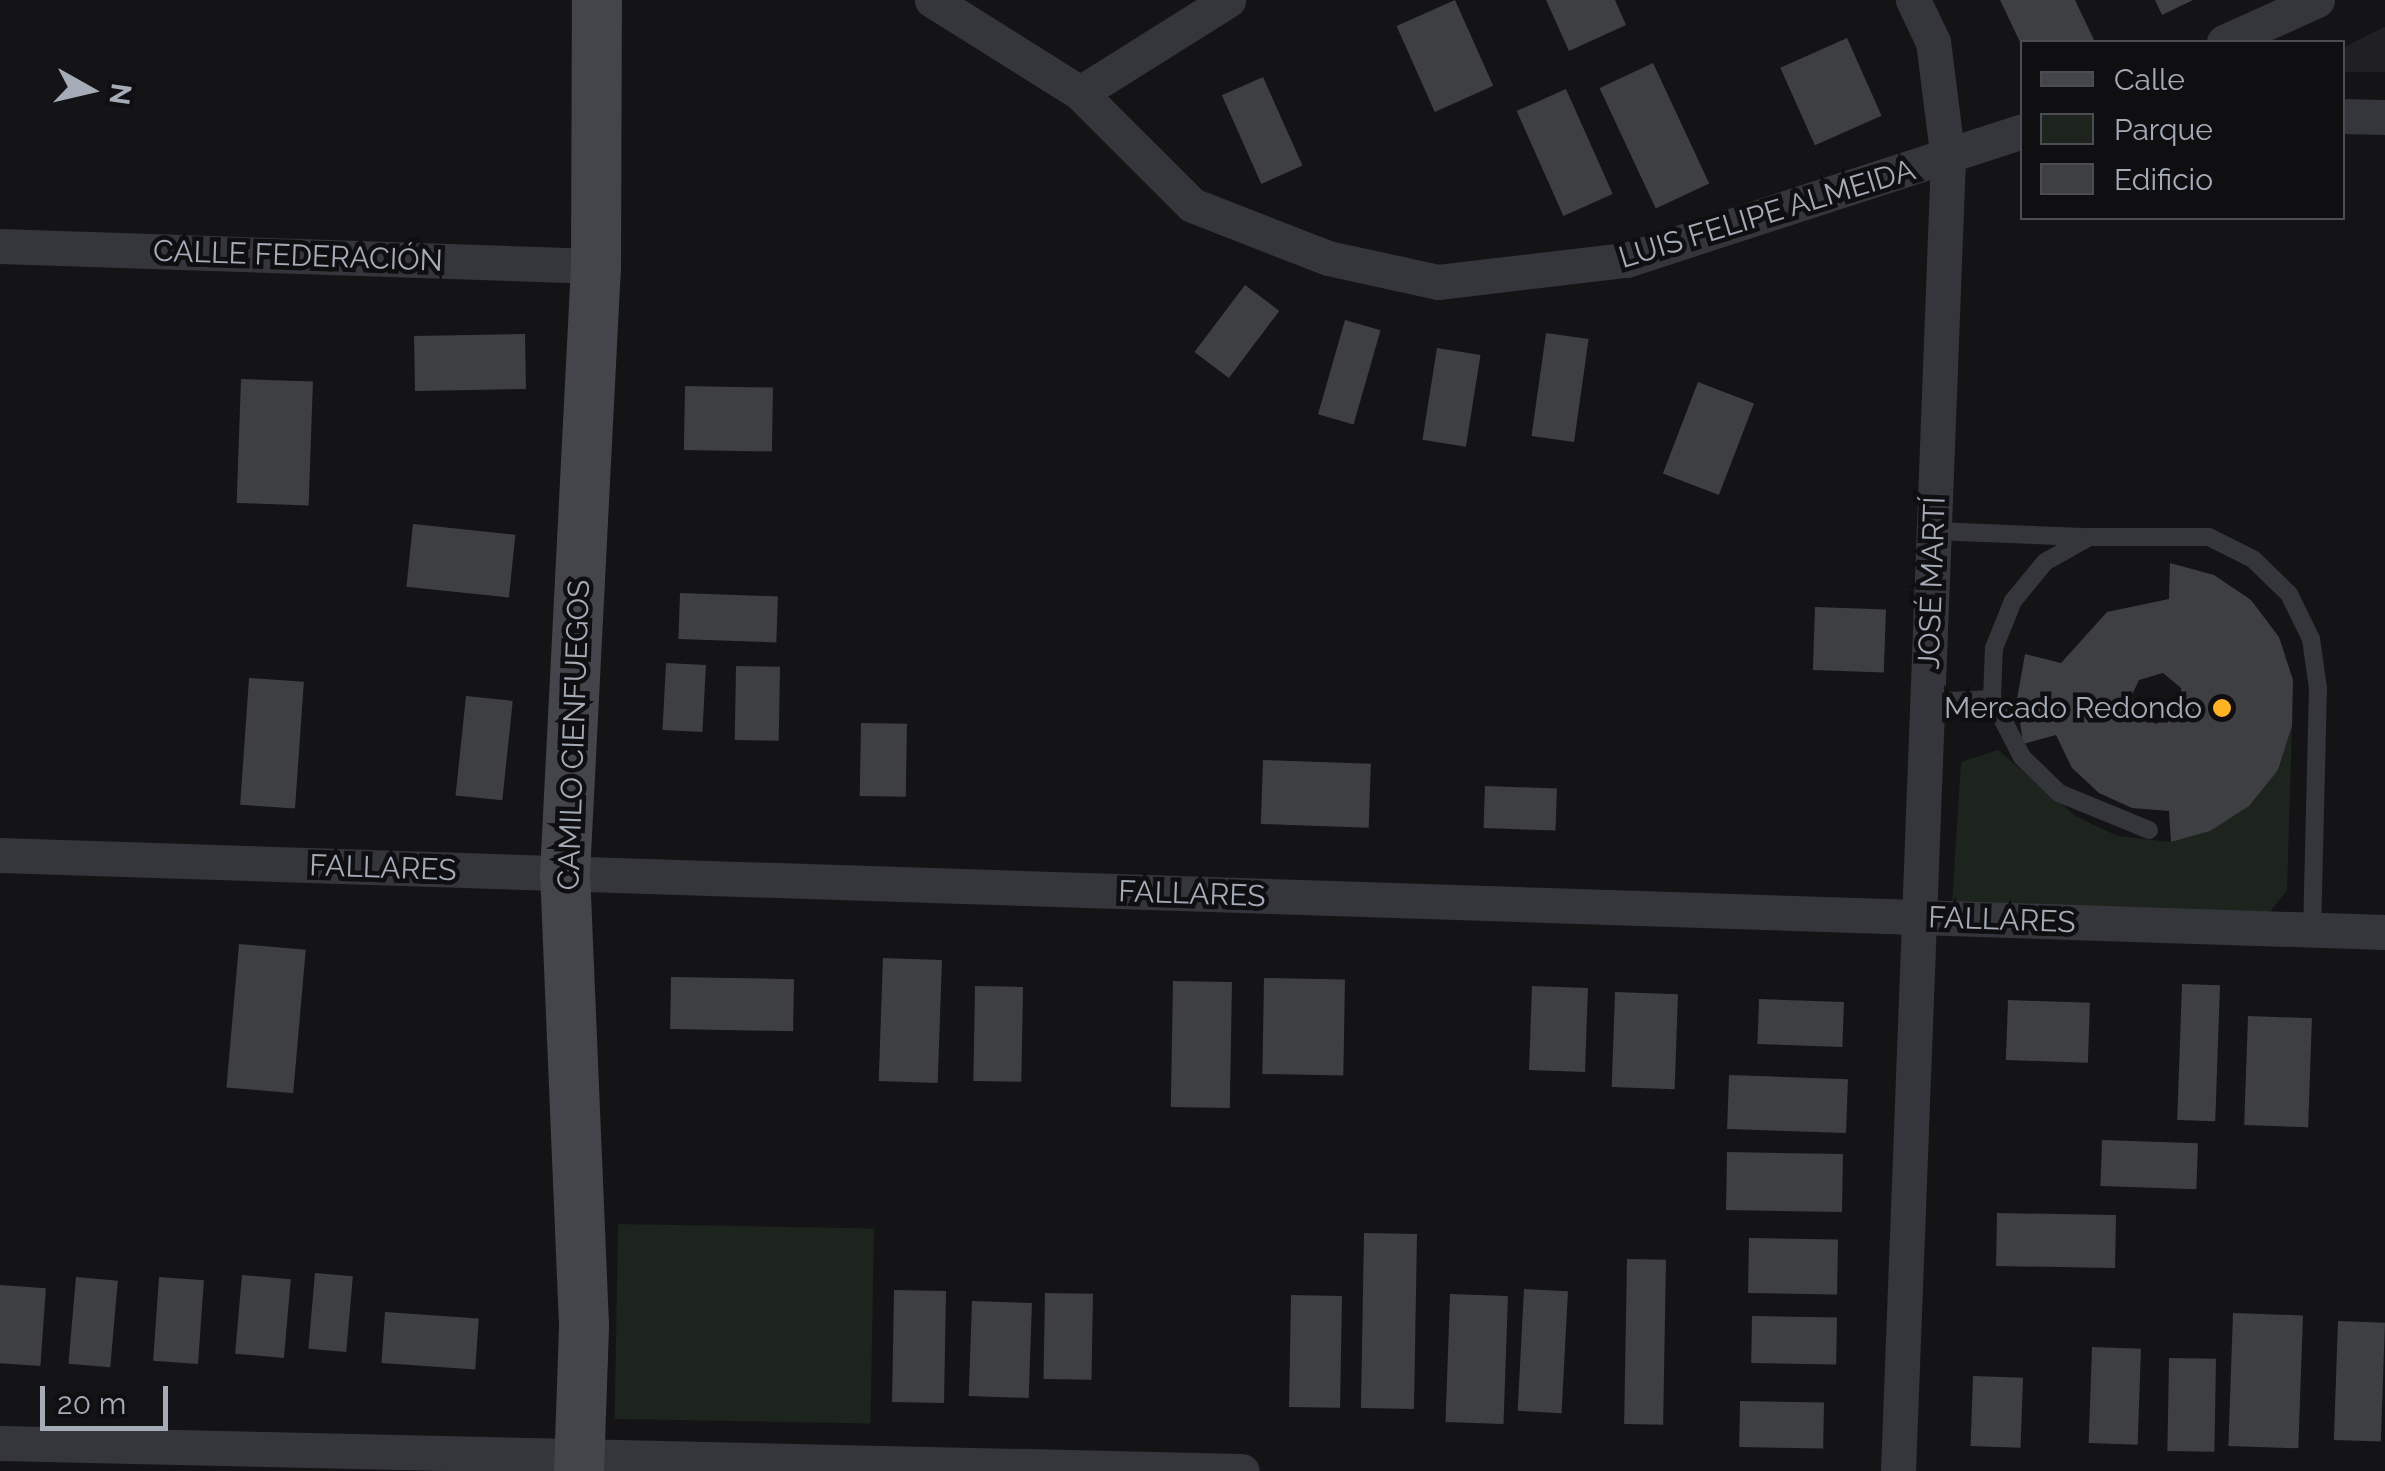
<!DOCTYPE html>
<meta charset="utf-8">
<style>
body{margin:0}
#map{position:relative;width:2385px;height:1471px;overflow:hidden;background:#141416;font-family:Raleway,sans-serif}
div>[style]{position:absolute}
.built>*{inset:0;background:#202023}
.green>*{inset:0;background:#1c241d;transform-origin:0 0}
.building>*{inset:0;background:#3e3f43;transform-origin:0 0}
.lane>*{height:18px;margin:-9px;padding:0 9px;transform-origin:9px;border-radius:9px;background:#35363b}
.street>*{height:35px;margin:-17.5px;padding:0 17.5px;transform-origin:17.5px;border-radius:17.5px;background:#35363b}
.secondary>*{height:50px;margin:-25px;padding:0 25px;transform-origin:25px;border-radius:25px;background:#43454b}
.dots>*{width:28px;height:28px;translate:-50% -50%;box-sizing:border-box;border:5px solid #0f0f11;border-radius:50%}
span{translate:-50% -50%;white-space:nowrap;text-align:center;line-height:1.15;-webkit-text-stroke:9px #0f0f11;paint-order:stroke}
.street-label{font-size:30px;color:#a5abb7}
.poi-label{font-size:30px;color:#a5abb7}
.right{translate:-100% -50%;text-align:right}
.legend{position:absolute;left:2020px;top:40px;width:325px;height:180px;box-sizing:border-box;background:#0f0f11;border:2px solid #4b4d53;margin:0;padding:12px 18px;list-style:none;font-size:30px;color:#a5abb7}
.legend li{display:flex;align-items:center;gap:20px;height:50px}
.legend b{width:50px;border:2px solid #4b4d53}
.north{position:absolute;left:40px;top:40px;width:100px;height:100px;-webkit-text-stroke:8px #0f0f11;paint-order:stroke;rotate:98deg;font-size:28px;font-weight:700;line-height:40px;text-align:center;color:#a5abb7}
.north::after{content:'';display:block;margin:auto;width:35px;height:45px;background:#a5abb7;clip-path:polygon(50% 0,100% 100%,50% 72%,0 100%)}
.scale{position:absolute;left:40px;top:1386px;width:128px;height:45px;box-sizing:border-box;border:5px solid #a5abb7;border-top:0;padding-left:12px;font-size:30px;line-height:35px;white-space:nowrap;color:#a5abb7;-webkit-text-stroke:8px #0f0f11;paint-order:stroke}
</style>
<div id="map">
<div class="built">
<i style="clip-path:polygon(2385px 27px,2385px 72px,2343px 72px,2343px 48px)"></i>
</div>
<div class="green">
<i style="clip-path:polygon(2292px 726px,2287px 890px,2269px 913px,1952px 904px,1961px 762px,1998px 750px,2077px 817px,2118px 836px,2171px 842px,2210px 831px,2278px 770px)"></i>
<i style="left:618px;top:1224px;width:256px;height:195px;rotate:1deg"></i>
</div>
<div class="building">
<i style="left:1455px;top:0;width:94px;height:64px;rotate:66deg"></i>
<i style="clip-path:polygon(1546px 0,1615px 0,1626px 25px,1569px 51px)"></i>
<i style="clip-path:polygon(2000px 0,2075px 0,2095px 42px,2020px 42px)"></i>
<i style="clip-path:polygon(2155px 0,2193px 0,2162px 15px)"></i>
<i style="left:1847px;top:38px;width:85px;height:73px;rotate:66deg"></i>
<i style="left:1653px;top:63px;width:133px;height:59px;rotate:65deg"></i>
<i style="left:1263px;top:77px;width:97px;height:45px;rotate:66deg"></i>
<i style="left:1566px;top:89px;width:115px;height:54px;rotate:66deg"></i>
<i style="left:1245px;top:285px;width:43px;height:84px;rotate:37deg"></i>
<i style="left:1345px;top:320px;width:37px;height:98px;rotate:16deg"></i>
<i style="left:1546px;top:333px;width:43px;height:104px;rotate:8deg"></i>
<i style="left:525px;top:334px;width:55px;height:111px;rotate:89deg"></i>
<i style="left:1437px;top:348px;width:44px;height:93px;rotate:9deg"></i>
<i style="left:241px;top:379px;width:72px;height:124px;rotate:2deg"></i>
<i style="left:1698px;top:382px;width:60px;height:98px;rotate:21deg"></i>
<i style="left:685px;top:386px;width:88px;height:64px;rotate:1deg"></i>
<i style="left:413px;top:524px;width:103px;height:63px;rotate:6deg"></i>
<i style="clip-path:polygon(evenodd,2170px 563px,2214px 575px,2251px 600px,2279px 637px,2293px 680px,2292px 726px,2278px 770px,2249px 806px,2210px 831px,2171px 842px,2169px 811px,2132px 808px,2099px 793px,2072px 768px,2056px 735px,2023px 744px,2017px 699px,2025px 654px,2061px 663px,2107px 612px,2169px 599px,2170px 563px,2163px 673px,2181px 688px,2182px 705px,2156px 724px,2135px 711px,2132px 695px,2139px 680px,2163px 673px)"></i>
<i style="left:680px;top:593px;width:98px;height:46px;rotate:2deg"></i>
<i style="left:1815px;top:607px;width:71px;height:63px;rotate:2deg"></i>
<i style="left:666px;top:663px;width:40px;height:67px;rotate:3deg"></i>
<i style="left:736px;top:666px;width:44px;height:74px;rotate:1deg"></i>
<i style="left:249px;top:678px;width:55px;height:127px;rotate:4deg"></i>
<i style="left:466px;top:696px;width:47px;height:100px;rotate:6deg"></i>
<i style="left:861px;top:723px;width:46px;height:73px;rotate:1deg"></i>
<i style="left:1263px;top:760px;width:108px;height:64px;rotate:2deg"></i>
<i style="left:1485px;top:786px;width:72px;height:42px;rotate:2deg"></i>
<i style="left:239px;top:944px;width:67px;height:144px;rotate:5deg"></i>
<i style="left:883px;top:958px;width:59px;height:123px;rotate:2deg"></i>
<i style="left:671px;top:977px;width:123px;height:52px;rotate:1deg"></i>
<i style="left:1264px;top:978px;width:81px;height:96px;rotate:1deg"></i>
<i style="left:1173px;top:981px;width:59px;height:126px;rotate:1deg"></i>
<i style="left:2182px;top:984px;width:38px;height:136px;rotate:2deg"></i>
<i style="left:975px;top:986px;width:48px;height:95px;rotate:1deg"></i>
<i style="left:1532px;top:986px;width:56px;height:84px;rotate:2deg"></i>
<i style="left:1615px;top:992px;width:63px;height:95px;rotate:2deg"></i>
<i style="left:1759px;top:999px;width:85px;height:45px;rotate:2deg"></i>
<i style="left:2008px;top:1000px;width:82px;height:60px;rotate:2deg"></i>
<i style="left:2248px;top:1016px;width:64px;height:109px;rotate:2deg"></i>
<i style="left:1729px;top:1075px;width:119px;height:54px;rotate:2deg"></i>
<i style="left:2102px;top:1140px;width:96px;height:46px;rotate:2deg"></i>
<i style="left:1727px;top:1152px;width:116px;height:58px;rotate:1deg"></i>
<i style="left:1997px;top:1213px;width:119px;height:53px;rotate:1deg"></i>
<i style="left:1364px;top:1233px;width:53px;height:175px;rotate:1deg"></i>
<i style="left:1749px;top:1238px;width:89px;height:55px;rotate:1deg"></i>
<i style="left:1627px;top:1259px;width:39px;height:165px;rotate:1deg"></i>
<i style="left:315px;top:1273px;width:38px;height:76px;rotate:5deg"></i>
<i style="left:242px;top:1275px;width:49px;height:79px;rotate:5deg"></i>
<i style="left:76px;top:1277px;width:42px;height:87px;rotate:5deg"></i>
<i style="left:159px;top:1277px;width:45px;height:84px;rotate:4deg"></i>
<i style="left:0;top:1285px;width:46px;height:78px;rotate:4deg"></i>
<i style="left:1524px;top:1289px;width:44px;height:122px;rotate:3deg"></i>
<i style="left:894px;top:1290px;width:52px;height:112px;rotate:1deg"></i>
<i style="left:1045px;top:1293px;width:48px;height:86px;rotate:1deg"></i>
<i style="left:1450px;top:1294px;width:58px;height:128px;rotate:2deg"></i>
<i style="left:1291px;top:1295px;width:51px;height:112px;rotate:1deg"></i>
<i style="left:972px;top:1301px;width:60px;height:95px;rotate:2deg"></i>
<i style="left:385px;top:1312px;width:94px;height:51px;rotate:4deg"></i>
<i style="left:2233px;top:1313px;width:70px;height:133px;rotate:2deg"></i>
<i style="left:1752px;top:1316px;width:85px;height:47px;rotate:1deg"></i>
<i style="left:2338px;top:1321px;width:47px;height:119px;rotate:2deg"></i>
<i style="left:2092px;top:1347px;width:49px;height:96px;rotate:2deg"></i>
<i style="left:2169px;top:1358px;width:47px;height:93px;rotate:1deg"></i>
<i style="left:1973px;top:1376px;width:50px;height:70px;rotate:2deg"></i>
<i style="left:1740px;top:1401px;width:84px;height:46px;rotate:1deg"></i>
</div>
<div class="lane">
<i style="left:1934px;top:531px;width:150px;rotate:2.3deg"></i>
<i style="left:1927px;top:702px;width:65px;rotate:-2.6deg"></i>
<i style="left:2149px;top:830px;width:97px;rotate:-157.7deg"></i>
<i style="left:2059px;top:793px;width:52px;rotate:-135.8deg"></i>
<i style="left:2022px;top:757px;width:65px;rotate:-117.3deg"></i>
<i style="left:1992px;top:699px;width:51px;rotate:-87.8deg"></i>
<i style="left:1994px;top:648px;width:51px;rotate:-68deg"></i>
<i style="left:2013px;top:601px;width:50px;rotate:-50.6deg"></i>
<i style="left:2045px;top:562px;width:51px;rotate:-29.6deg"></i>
<i style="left:2089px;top:537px;width:120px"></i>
<i style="left:2209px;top:537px;width:49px;rotate:26.6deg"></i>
<i style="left:2253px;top:559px;width:50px;rotate:44.2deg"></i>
<i style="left:2289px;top:594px;width:50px;rotate:63.9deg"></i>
<i style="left:2311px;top:639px;width:49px;rotate:81.9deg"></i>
<i style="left:2318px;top:688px;width:242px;rotate:91.4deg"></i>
</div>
<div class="street">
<i style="left:932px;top:0;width:175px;rotate:32.1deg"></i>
<i style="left:1080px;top:93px;width:158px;rotate:45deg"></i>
<i style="left:1192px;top:205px;width:146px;rotate:21.3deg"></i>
<i style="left:1328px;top:258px;width:113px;rotate:12.3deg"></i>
<i style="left:1438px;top:282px;width:189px;rotate:-6.7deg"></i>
<i style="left:1626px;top:260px;width:416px;rotate:-18deg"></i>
<i style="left:2224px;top:42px;width:102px;rotate:-24.3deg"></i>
<i style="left:1080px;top:93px;width:175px;rotate:-32.1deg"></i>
<i style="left:2342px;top:116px;width:43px;rotate:1.3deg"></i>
<i style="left:0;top:246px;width:596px;rotate:1.92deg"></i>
<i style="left:0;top:855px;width:2386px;rotate:1.85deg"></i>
<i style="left:0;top:1443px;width:1242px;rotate:1.29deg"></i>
<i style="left:1898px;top:1471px;width:1312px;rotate:-87.82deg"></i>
<i style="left:1948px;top:160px;width:119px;rotate:-97.2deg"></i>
<i style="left:1933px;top:42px;width:47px;rotate:-115.5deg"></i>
</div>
<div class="secondary">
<i style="left:579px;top:1471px;width:146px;rotate:-88deg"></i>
<i style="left:584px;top:1325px;width:451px;rotate:-92.4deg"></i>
<i style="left:565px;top:874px;width:609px;rotate:-87.08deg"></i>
<i style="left:596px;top:266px;width:266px;rotate:-89.8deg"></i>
</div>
<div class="dots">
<i style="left:2222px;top:708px;background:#feb324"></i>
</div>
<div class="street-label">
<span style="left:1767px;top:214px;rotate:-17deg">LUIS FELIPE ALMEIDA</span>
<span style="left:298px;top:256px;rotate:2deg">CALLE FEDERACIÓN</span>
<span style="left:1932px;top:583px;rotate:-88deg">JOSÉ MARTÍ</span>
<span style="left:574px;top:735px;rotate:-88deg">CAMILO CIENFUEGOS</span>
<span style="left:383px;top:868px;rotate:2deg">FALLARES</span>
<span style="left:1192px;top:894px;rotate:2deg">FALLARES</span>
<span style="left:2002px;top:920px;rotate:2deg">FALLARES</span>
</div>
<div class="poi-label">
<span class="right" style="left:2202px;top:708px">Mercado Redondo</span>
</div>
<ul class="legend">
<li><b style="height:12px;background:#43454b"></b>Calle</li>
<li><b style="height:28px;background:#1c241d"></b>Parque</li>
<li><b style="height:28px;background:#3e3f43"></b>Edificio</li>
</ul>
<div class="north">N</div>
<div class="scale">20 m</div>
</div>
